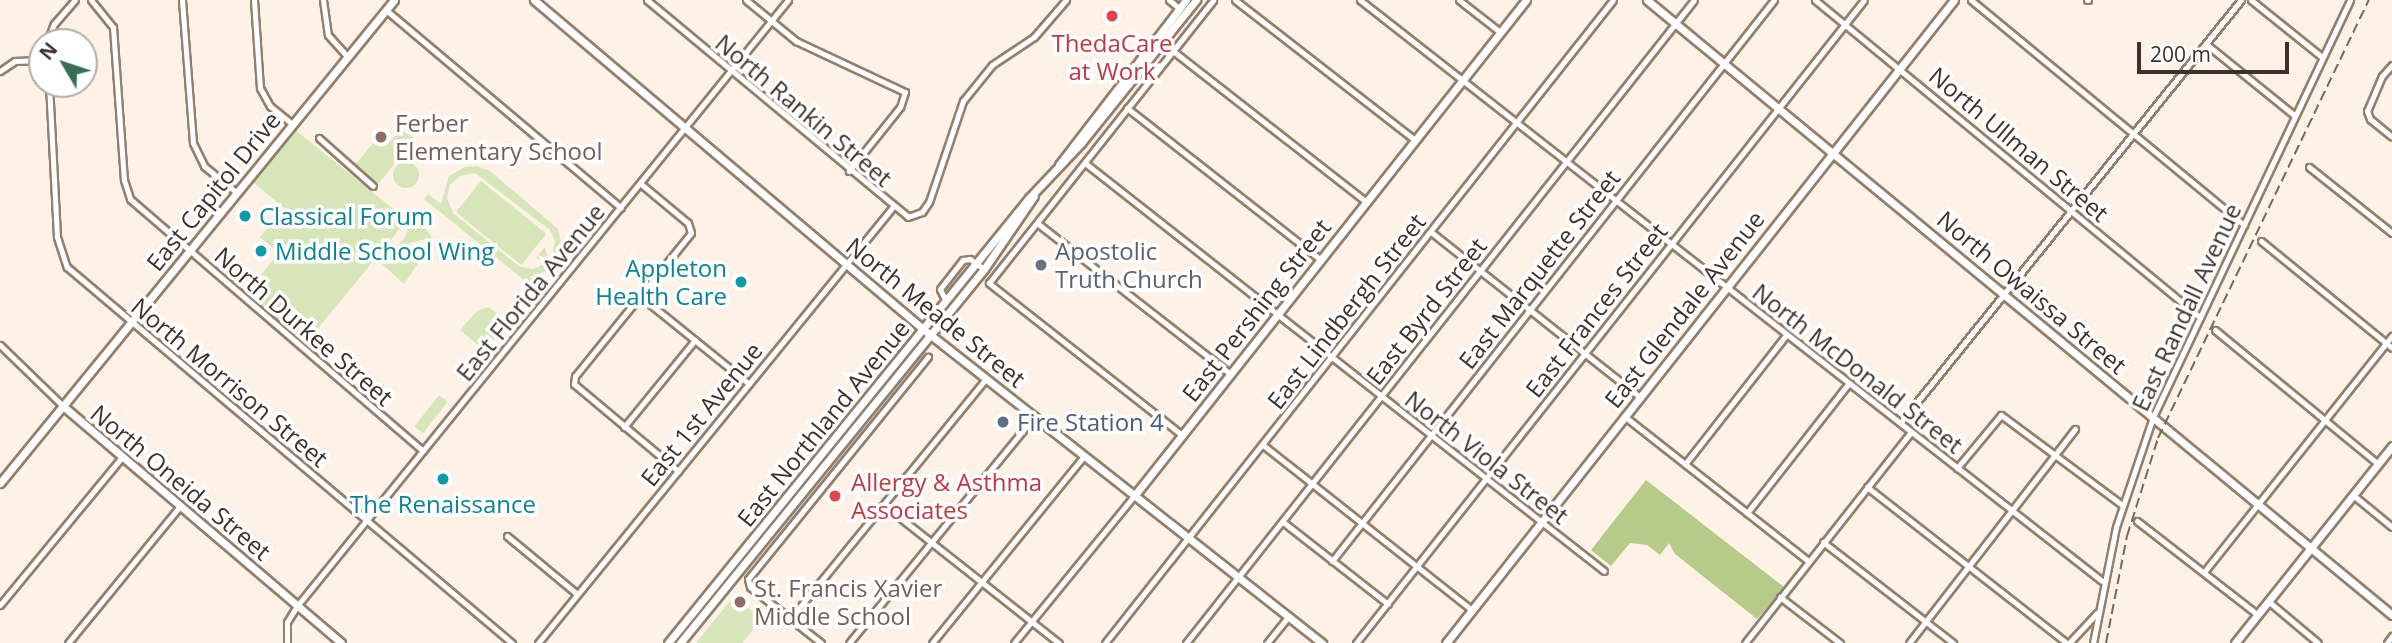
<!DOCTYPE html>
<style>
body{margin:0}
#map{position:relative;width:2392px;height:643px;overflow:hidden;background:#fef1e5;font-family:"Open Sans",sans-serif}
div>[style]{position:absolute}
.green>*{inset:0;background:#d7e6b9;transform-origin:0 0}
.round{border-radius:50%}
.forest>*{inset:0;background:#b6cb87}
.roads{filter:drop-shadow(2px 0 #927f6c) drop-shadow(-2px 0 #927f6c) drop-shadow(0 2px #927f6c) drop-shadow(0 -2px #927f6c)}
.street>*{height:5px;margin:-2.5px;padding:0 2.5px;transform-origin:2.5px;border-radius:2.5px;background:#fff}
.secondary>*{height:7px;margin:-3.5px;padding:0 3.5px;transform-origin:3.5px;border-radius:3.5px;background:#fff}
.rail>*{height:2px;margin-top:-1px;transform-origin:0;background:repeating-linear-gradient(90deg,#726960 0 10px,transparent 0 15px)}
.dots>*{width:19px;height:19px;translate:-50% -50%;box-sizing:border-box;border:4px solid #fff;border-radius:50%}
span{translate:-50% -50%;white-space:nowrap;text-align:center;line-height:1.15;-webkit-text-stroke:7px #fff;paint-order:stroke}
.health-label{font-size:24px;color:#be3a42}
.left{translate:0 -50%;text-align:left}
.street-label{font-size:24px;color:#3b332b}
.education-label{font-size:24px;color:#785e54}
.culture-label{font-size:24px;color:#0d838f}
.right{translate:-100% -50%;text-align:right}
.worship-label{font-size:24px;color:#5b616d}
.service-label{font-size:24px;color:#4e5e75}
.north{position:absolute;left:28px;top:28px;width:70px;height:70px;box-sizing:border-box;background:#fff;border:2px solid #b1adaa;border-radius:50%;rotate:309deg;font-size:19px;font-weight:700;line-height:28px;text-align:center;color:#3b332b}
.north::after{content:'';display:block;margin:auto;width:24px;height:32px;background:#366e56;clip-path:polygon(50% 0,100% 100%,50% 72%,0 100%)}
.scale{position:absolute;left:2137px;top:42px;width:152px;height:32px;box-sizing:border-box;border:4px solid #3b332b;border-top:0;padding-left:9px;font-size:21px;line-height:24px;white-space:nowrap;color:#3b332b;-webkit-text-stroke:5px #fff;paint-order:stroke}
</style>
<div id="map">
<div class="green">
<i style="clip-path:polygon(294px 129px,407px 220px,305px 344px,245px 294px,279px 253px,260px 237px,284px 208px,252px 181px)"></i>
<i style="clip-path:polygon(401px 130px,415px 139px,374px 189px,351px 170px,377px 138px,386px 145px)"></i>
<i class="round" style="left:393px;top:162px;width:26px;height:26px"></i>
<i style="clip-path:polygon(evenodd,477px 166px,490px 171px,558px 229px,562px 246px,558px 260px,547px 271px,530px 277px,544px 288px,540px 293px,424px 199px,428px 194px,441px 204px,449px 176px,465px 167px,477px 166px,475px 173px,550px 230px,555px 241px,552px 257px,548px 258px,545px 247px,536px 258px,547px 263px,533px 269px,520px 267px,453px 213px,447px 198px,450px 185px,460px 176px,475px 173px)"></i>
<i style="left:481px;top:181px;width:84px;height:40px;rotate:39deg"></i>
<i style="clip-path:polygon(415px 212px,432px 238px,409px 243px,419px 262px,404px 284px,380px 262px,404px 239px)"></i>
<i style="clip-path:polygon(488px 307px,509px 322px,484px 350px,460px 330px,477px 311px)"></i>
<i style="left:439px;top:395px;width:11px;height:40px;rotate:38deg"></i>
<i style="clip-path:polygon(734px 596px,762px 619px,742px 643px,696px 643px)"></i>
</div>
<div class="forest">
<i style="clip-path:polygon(1646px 480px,1784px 587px,1757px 619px,1675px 554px,1669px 543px,1660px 555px,1647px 545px,1630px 543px,1611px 566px,1591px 550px)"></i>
</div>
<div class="roads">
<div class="street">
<i style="left:91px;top:0;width:35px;rotate:51deg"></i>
<i style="left:113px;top:27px;width:153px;rotate:85.9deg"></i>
<i style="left:124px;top:180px;width:20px;rotate:72deg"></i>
<i style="left:130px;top:199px;width:386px;rotate:40.7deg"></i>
<i style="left:182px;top:0;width:143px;rotate:85.6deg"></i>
<i style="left:193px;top:143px;width:25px;rotate:64deg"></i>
<i style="left:204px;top:166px;width:41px;rotate:39.1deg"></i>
<i style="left:254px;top:0;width:88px;rotate:86.1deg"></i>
<i style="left:260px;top:88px;width:21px;rotate:61deg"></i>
<i style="left:270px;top:106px;width:28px;rotate:39deg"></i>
<i style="left:323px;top:0;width:35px;rotate:82deg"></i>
<i style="left:328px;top:35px;width:30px;rotate:48deg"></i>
<i style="left:647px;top:0;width:339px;rotate:39.7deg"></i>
<i style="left:908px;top:217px;width:15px;rotate:-20deg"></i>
<i style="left:922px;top:212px;width:12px;rotate:-55deg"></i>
<i style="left:929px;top:202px;width:107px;rotate:-71.4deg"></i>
<i style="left:963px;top:101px;width:46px;rotate:-51.1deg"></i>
<i style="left:992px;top:65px;width:50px;rotate:-33.7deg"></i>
<i style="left:1034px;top:37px;width:49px;rotate:-49.1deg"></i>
<i style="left:746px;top:0;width:65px;rotate:39.4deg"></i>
<i style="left:796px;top:41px;width:120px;rotate:25.1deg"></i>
<i style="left:905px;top:92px;width:16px;rotate:108deg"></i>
<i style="left:900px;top:107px;width:82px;rotate:128.6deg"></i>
<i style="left:1169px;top:0;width:14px;rotate:39deg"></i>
<i style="left:1235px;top:0;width:228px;rotate:37.9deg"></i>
<i style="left:1360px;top:0;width:942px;rotate:38.06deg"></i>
<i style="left:1459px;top:0;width:52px;rotate:38deg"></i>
<i style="left:1815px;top:0;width:499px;rotate:39.5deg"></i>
<i style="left:1971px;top:0;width:354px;rotate:39.5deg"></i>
<i style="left:2087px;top:0;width:1px"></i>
<i style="left:2251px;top:0;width:91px;rotate:38.8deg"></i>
<i style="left:386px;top:10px;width:307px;rotate:40.1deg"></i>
<i style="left:47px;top:42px;width:19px;rotate:-69deg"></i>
<i style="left:54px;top:24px;width:32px;rotate:-49deg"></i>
<i style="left:2206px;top:44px;width:113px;rotate:38.9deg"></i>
<i style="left:1173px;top:51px;width:245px;rotate:38deg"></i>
<i style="left:2392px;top:65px;width:15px;rotate:132deg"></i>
<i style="left:2382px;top:76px;width:38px;rotate:113deg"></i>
<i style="left:2367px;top:111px;width:9px;rotate:69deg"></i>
<i style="left:2370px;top:119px;width:28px;rotate:39deg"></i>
<i style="left:0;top:71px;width:18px;rotate:-34deg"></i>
<i style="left:15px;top:61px;width:27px;rotate:-2deg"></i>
<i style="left:49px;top:84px;width:153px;rotate:87deg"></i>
<i style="left:57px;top:237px;width:32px;rotate:72deg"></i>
<i style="left:67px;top:267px;width:583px;rotate:40.2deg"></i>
<i style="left:1127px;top:108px;width:246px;rotate:38.1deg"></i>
<i style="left:319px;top:138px;width:72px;rotate:41.6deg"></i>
<i style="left:1085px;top:163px;width:660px;rotate:38.17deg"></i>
<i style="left:2309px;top:167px;width:106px;rotate:38.5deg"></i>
<i style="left:641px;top:184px;width:61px;rotate:39.7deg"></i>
<i style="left:688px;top:223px;width:10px;rotate:73deg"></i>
<i style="left:691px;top:233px;width:184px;rotate:129deg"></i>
<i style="left:575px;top:376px;width:8px;rotate:97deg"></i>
<i style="left:574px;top:384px;width:136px;rotate:39.9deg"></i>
<i style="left:1037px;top:223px;width:245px;rotate:38deg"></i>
<i style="left:1431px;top:232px;width:265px;rotate:38.3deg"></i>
<i style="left:2261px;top:241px;width:169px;rotate:39.2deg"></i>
<i style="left:640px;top:296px;width:140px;rotate:38.9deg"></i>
<i style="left:946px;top:301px;width:13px;rotate:-117deg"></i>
<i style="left:940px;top:289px;width:37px;rotate:-52deg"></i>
<i style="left:963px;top:260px;width:7px;rotate:-8deg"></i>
<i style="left:970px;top:259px;width:17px;rotate:36deg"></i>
<i style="left:2215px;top:330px;width:211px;rotate:39.4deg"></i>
<i style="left:0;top:345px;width:88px;rotate:44.1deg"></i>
<i style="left:1624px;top:416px;width:234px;rotate:38.2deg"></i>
<i style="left:1900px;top:423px;width:543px;rotate:-51.13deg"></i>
<i style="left:624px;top:427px;width:112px;rotate:-50.8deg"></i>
<i style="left:1182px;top:435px;width:246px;rotate:-141.8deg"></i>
<i style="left:989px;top:283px;width:361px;rotate:-51.6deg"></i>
<i style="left:1263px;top:445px;width:266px;rotate:38.3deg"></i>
<i style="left:1685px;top:464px;width:165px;rotate:-51.9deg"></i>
<i style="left:1957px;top:468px;width:69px;rotate:-50.3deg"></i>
<i style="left:2001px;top:415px;width:151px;rotate:36.6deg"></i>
<i style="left:1867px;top:487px;width:254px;rotate:38deg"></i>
<i style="left:2353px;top:495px;width:50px;rotate:39.4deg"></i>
<i style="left:884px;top:505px;width:223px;rotate:38.3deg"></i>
<i style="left:1747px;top:513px;width:165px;rotate:-51.9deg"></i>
<i style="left:2137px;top:521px;width:152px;rotate:37.8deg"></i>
<i style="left:1283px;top:522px;width:133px;rotate:38deg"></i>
<i style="left:507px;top:536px;width:91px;rotate:39.6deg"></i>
<i style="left:1823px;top:542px;width:165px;rotate:37.8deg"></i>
<i style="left:1332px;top:561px;width:714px;rotate:-51.77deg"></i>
<i style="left:2204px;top:572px;width:302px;rotate:-51.5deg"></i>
<i style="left:1780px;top:597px;width:76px;rotate:37.5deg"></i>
<i style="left:2268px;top:601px;width:65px;rotate:40deg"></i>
<i style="left:0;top:605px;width:192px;rotate:-50.5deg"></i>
<i style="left:790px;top:619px;width:310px;rotate:-50.8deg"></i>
<i style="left:68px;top:643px;width:177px;rotate:-50.7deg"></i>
<i style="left:287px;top:643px;width:21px;rotate:-90deg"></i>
<i style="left:287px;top:622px;width:19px;rotate:-58deg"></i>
<i style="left:297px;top:606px;width:780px;rotate:-50.98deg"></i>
<i style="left:538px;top:643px;width:561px;rotate:-50.86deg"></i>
<i style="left:821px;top:643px;width:90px;rotate:-141.7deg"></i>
<i style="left:750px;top:587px;width:8px;rotate:-104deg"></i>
<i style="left:748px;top:579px;width:286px;rotate:-51deg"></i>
<i style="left:849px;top:643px;width:292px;rotate:-50.7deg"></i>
<i style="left:932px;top:643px;width:241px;rotate:-50.9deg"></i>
<i style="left:1014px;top:643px;width:190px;rotate:-50.8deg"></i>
<i style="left:1105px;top:643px;width:819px;rotate:-51.69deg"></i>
<i style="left:1186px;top:643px;width:819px;rotate:-51.69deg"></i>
<i style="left:1267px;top:643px;width:33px;rotate:-51deg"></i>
<i style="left:1356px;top:643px;width:819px;rotate:-51.69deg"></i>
<i style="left:1745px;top:643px;width:268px;rotate:-51.8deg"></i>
<i style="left:1909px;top:643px;width:271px;rotate:-52.2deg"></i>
<i style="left:2069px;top:643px;width:41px;rotate:-47deg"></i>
<i style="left:2093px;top:643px;width:118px;rotate:-78.8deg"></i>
<i style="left:2116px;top:527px;width:116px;rotate:-71.4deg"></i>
<i style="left:2153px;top:417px;width:461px;rotate:-64.7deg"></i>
<i style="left:2387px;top:643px;width:9px;rotate:-54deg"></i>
</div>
<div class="secondary">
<i style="left:534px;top:0;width:509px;rotate:40.22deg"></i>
<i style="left:923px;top:329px;width:508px;rotate:38.2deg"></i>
<i style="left:1647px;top:0;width:966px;rotate:39.54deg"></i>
<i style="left:1059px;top:165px;width:208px;rotate:-52.4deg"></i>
<i style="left:63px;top:406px;width:365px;rotate:40.4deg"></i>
<i style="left:0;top:483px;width:623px;rotate:-50.79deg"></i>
<i style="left:1134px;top:496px;width:632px;rotate:-51.68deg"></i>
<i style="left:668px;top:643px;width:573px;rotate:-50.95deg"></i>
<i style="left:1029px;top:198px;width:76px;rotate:-46.6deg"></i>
<i style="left:1081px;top:143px;width:184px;rotate:-51.2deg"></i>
<i style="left:680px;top:643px;width:482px;rotate:-50.9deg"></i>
<i style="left:984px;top:269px;width:88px;rotate:-55.6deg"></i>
<i style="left:1446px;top:643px;width:819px;rotate:-51.69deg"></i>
<i style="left:2235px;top:643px;width:252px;rotate:-51.4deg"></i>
</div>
</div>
<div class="rail">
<i style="left:2106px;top:643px;width:109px;rotate:-78.9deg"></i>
<i style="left:2127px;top:536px;width:103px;rotate:-72.4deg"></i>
<i style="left:2158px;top:438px;width:486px;rotate:-64.3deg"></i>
</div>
<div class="dots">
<i style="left:1112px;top:16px;background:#e0444e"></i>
<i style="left:381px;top:137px;background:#8d6e63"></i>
<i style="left:245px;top:216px;background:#0f9aa8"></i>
<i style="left:261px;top:251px;background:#0f9aa8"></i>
<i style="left:1041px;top:265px;background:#6b7280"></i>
<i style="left:741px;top:282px;background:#0f9aa8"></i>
<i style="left:1003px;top:422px;background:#5c6f8a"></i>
<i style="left:443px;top:479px;background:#0f9aa8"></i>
<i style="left:835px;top:496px;background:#e0444e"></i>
<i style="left:740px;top:602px;background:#8d6e63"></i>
</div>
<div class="health-label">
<span style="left:1112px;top:57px">ThedaCare<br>at Work</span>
<span class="left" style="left:851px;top:496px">Allergy &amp; Asthma<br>Associates</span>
</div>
<div class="street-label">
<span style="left:804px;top:110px;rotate:40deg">North Rankin Street</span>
<span style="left:2019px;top:144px;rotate:40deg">North Ullman Street</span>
<span style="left:213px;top:191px;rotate:-51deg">East Capitol Drive</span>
<span style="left:1539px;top:269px;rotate:-52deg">East Marquette Street</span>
<span style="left:530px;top:292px;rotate:-51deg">East Florida Avenue</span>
<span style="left:2032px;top:292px;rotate:40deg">North Owaissa Street</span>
<span style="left:2186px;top:307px;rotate:-65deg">East Randall Avenue</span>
<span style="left:1684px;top:309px;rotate:-52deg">East Glendale Avenue</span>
<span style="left:1256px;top:310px;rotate:-52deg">East Pershing Street</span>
<span style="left:1596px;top:310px;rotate:-52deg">East Frances Street</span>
<span style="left:1346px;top:311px;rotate:-52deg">East Lindbergh Street</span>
<span style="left:1426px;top:311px;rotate:-52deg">East Byrd Street</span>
<span style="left:936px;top:312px;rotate:39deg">North Meade Street</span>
<span style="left:304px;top:326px;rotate:41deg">North Durkee Street</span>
<span style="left:1858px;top:368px;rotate:38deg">North McDonald Street</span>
<span style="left:230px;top:382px;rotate:40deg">North Morrison Street</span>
<span style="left:701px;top:414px;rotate:-51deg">East 1st Avenue</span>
<span style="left:823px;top:423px;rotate:-51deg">East Northland Avenue</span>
<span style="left:1487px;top:457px;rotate:38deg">North Viola Street</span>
<span style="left:181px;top:482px;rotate:40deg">North Oneida Street</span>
</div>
<div class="education-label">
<span class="left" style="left:395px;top:137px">Ferber<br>Elementary School</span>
<span class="left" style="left:754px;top:602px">St. Francis Xavier<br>Middle School</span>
</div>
<div class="culture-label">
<span class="left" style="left:259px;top:216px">Classical Forum</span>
<span class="left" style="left:275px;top:251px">Middle School Wing</span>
<span class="right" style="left:727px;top:282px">Appleton<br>Health Care</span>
<span style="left:443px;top:504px">The Renaissance</span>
</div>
<div class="worship-label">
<span class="left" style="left:1055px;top:265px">Apostolic<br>Truth Church</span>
</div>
<div class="service-label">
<span class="left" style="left:1017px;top:422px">Fire Station 4</span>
</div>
<div class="north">N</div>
<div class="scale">200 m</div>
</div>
